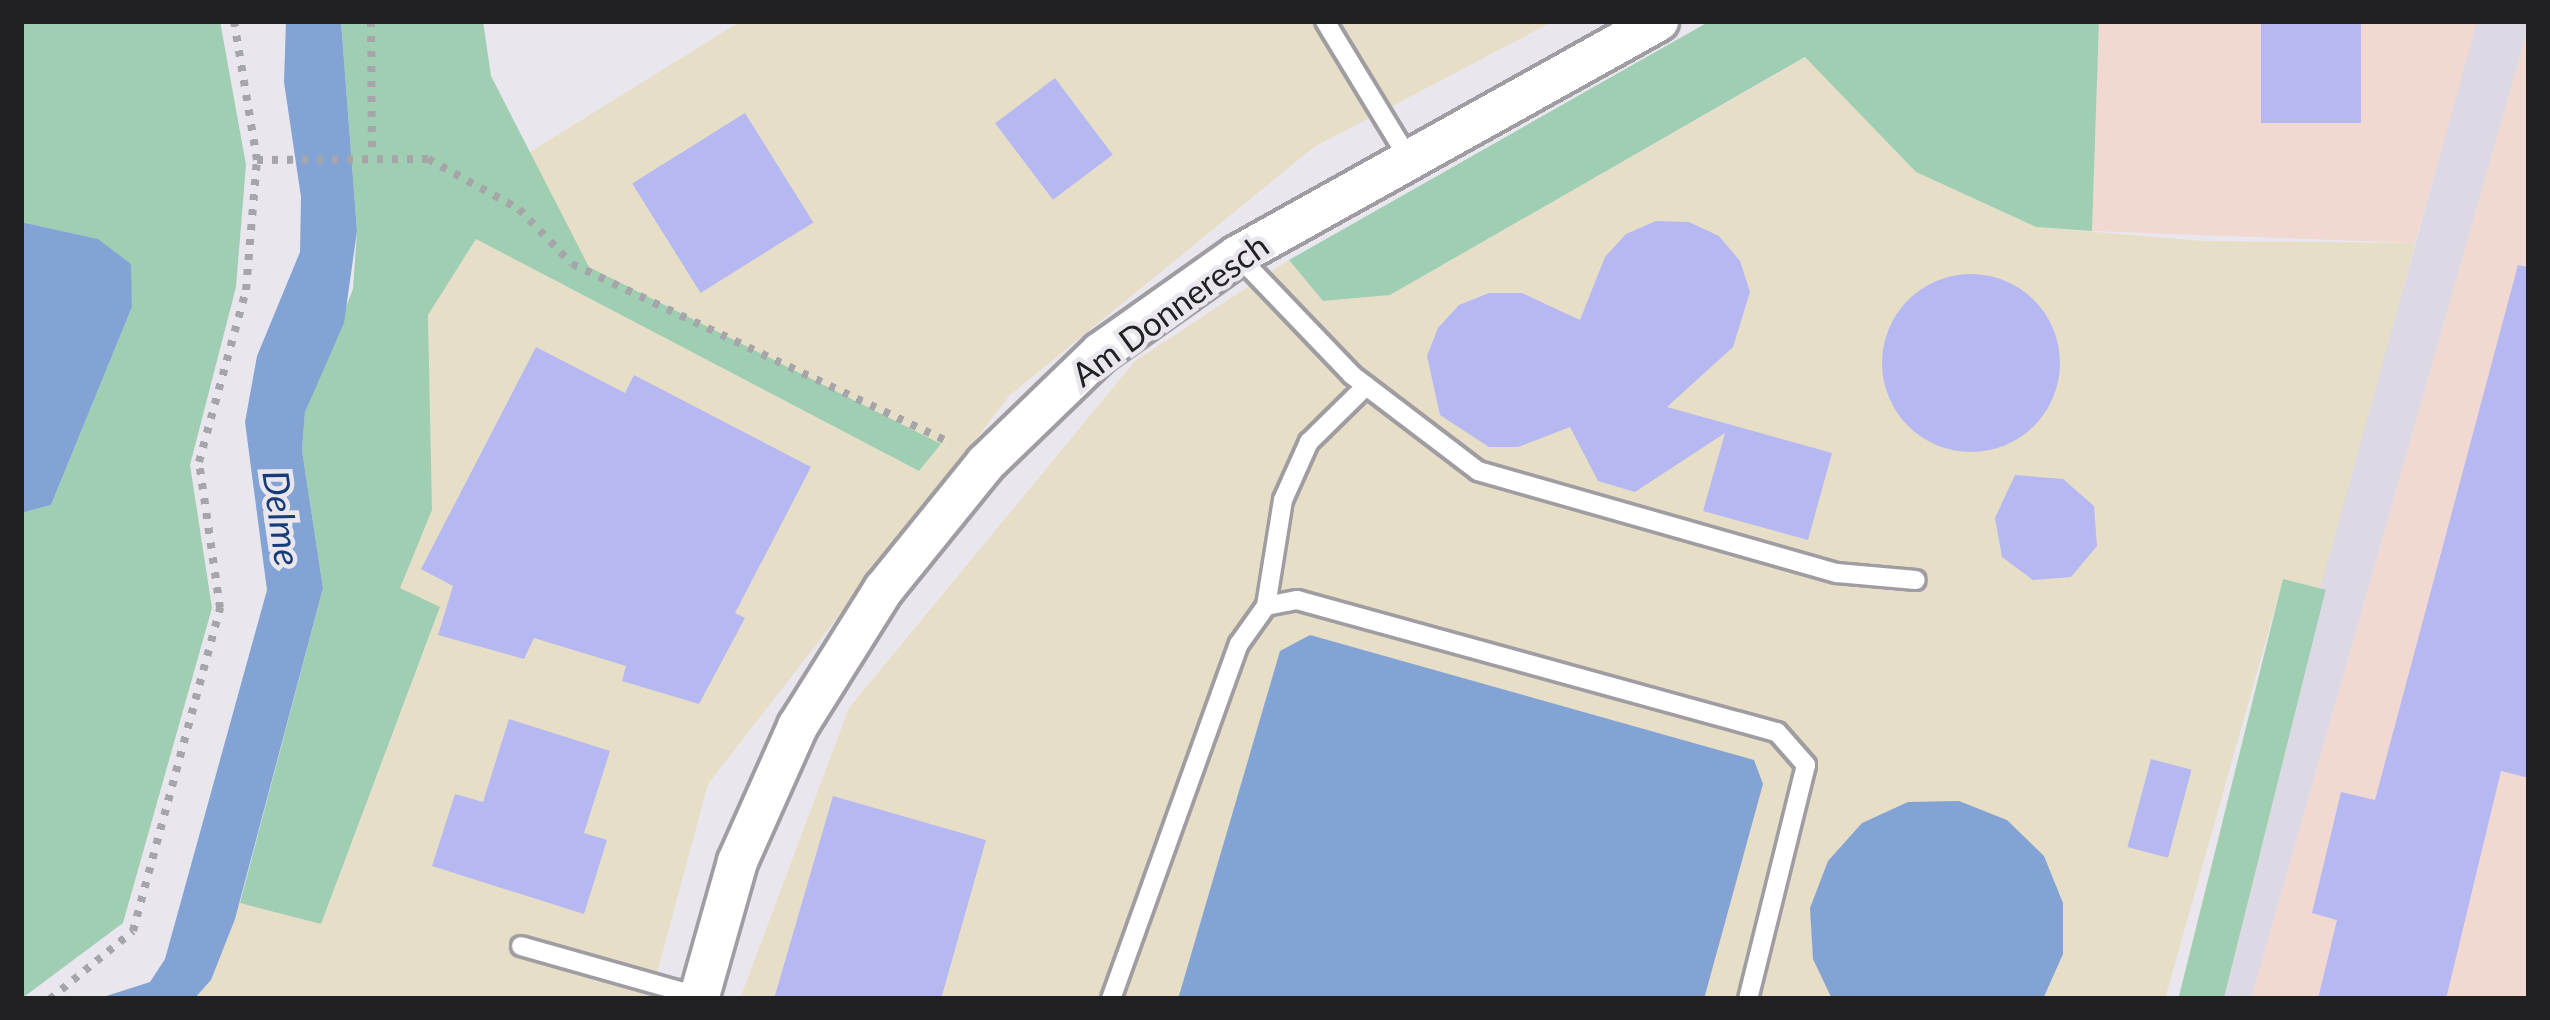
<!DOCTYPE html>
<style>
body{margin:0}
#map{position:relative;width:2550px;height:1020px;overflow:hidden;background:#e9e7ed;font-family:Lato,sans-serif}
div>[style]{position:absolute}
.commercial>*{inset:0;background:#f1d8d1}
.industrial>*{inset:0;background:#e7dec8}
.built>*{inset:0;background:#dcd9e5}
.green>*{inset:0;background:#9fceb3;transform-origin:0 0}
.water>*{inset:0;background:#83a3d5}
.building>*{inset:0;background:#b6b8f2;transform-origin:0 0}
.round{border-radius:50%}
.path>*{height:8px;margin-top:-4px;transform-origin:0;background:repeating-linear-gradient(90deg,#a6a5a9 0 6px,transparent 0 15px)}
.roads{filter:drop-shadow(3px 0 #9f9da2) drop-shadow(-3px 0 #9f9da2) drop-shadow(0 3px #9f9da2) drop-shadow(0 -3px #9f9da2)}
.service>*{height:18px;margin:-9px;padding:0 9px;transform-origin:9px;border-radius:9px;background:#fff}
.minor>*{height:39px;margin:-19.5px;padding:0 19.5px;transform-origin:19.5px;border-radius:19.5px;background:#fff}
span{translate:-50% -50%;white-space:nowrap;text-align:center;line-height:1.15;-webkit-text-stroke:9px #e9e7ed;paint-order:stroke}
.street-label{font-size:33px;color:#212123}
.water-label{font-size:36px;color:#173d79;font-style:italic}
.frame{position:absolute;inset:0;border:24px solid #212123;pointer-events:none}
</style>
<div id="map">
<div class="commercial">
<i style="clip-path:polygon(2099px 21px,2478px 21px,2415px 243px,2092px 231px)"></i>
<i style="clip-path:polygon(2529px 24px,2529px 999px,2251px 999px)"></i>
</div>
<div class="industrial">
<i style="clip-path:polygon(741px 21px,1554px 21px,1314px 147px,1010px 395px,708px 784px,650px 999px,194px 999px,211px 980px,240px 903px,321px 924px,440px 608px,399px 589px,432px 510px,428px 315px,476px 239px,919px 471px,940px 445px,589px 267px,527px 154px)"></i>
<i style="clip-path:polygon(1806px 57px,1916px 172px,2036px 227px,2203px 241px,2415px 243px,2326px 590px,2283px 580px,2165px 999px,740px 999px,849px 708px,1135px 361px,1289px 260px,1323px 301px,1390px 295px)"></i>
</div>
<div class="built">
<i style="clip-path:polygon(2477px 21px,2529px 24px,2251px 999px,2207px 999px)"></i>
</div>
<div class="green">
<i style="clip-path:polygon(21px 21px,220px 21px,246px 165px,236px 287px,190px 465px,212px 608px,123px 923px,21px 999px,21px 513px,51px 505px,132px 307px,130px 264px,97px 239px,21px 222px)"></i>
<i style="clip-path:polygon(341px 21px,483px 21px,491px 76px,589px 267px,941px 444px,919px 471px,476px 239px,428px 315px,432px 510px,400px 588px,440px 607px,321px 924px,240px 903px,323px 588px,302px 450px,305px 412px,353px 289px,357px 231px)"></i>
<i style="clip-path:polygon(1710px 21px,2099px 21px,2092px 231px,2036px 227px,1916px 172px,1805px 57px,1390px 295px,1323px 301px,1289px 260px)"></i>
<i style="left:2283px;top:579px;width:44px;height:436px;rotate:14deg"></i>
</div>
<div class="water">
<i style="clip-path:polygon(286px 21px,341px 21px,357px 231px,344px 323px,305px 412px,302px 450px,323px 588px,235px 919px,211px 980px,194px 999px,97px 999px,150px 982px,165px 959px,267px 590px,245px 422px,257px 356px,300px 252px,301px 197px,284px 82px)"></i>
<i style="clip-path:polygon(21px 222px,98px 239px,131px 264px,132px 307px,51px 505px,21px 513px)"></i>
<i style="clip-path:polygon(1310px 635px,1754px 760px,1763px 784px,1704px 999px,1178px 999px,1280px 651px)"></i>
<i style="clip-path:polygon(1959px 801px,2007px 820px,2044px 856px,2063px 903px,2063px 954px,2043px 999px,1832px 999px,1813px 959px,1810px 908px,1828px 861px,1862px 823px,1908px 802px)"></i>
</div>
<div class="building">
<i style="left:2261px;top:21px;width:100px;height:102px"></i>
<i style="left:1055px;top:78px;width:96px;height:75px;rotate:53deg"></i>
<i style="left:745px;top:113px;width:129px;height:133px;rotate:58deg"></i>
<i style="clip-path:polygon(1656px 221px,1689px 222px,1719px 236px,1740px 261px,1750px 292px,1733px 347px,1667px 407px,1832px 453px,1808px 540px,1703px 511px,1725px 433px,1635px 492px,1598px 481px,1570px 427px,1518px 447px,1489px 447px,1440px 415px,1427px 356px,1438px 328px,1459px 305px,1489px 293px,1522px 293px,1580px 320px,1605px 257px,1626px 234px)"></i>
<i style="clip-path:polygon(2518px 265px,2529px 267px,2529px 778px,2501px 771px,2446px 999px,2318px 999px,2337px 920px,2312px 913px,2341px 792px,2375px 800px)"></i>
<i class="round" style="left:1882px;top:274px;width:178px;height:178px"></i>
<i style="clip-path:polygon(536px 347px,625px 393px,634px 375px,811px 467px,735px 613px,745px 618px,699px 704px,622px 681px,626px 666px,534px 638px,524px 659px,438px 635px,453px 586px,421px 569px)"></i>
<i style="clip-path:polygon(2015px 475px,2063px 479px,2094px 506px,2097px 546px,2071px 577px,2033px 580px,2002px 557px,1995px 518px)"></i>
<i style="clip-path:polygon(509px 719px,610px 751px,584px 833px,607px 840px,584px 914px,432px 866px,455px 794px,483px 802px)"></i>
<i style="left:2151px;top:759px;width:42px;height:91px;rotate:15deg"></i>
<i style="clip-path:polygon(833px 796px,986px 840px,941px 999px,774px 999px)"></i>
</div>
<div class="path">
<i style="left:371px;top:21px;width:133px;rotate:89.6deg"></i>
<i style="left:257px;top:160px;width:171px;rotate:-0.3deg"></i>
<i style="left:428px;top:159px;width:104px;rotate:28.8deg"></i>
<i style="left:519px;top:209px;width:76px;rotate:46.1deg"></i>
<i style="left:572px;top:264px;width:420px;rotate:25.3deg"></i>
<i style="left:50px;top:999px;width:107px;rotate:-39.3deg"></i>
<i style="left:133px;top:931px;width:335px;rotate:-74.9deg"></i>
<i style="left:220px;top:608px;width:148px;rotate:-98.2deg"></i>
<i style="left:199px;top:462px;width:178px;rotate:-74.7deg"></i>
<i style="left:246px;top:290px;width:130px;rotate:-85.2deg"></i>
<i style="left:257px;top:160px;width:141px;rotate:-99.4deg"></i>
</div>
<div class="roads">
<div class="service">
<i style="left:1325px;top:21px;width:162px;rotate:58.7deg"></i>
<i style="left:1237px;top:255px;width:166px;rotate:46.2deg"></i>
<i style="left:1352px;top:375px;width:158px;rotate:37.3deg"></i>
<i style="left:1478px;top:471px;width:373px;rotate:15.9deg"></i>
<i style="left:1837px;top:573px;width:79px;rotate:5.1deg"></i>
<i style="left:1266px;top:606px;width:107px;rotate:-80.9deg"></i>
<i style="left:1283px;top:500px;width:64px;rotate:-65.9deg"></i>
<i style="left:1309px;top:442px;width:80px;rotate:-44.5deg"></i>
<i style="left:521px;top:946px;width:184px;rotate:15.8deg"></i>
<i style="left:1111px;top:999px;width:377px;rotate:-70.2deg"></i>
<i style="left:1239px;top:644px;width:47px;rotate:-54.6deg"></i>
<i style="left:1266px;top:606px;width:32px;rotate:-11deg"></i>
<i style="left:1297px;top:600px;width:498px;rotate:15.4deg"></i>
<i style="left:1777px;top:732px;width:44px;rotate:48.7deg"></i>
<i style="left:1806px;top:765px;width:241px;rotate:103.9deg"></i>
</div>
<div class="minor">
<i style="left:698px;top:999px;width:143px;rotate:-74.2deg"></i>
<i style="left:737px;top:861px;width:148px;rotate:-66deg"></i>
<i style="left:797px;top:726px;width:162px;rotate:-57.9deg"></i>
<i style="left:883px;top:589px;width:162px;rotate:-51deg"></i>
<i style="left:985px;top:463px;width:160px;rotate:-44deg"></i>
<i style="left:1100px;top:352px;width:168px;rotate:-35.3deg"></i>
<i style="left:1237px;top:255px;width:482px;rotate:-29.1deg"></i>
</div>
</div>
<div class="street-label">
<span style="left:1170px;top:310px;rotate:-36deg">Am Donneresch</span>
</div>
<div class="water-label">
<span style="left:282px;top:518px;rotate:82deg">Delme</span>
</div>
<div class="frame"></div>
</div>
